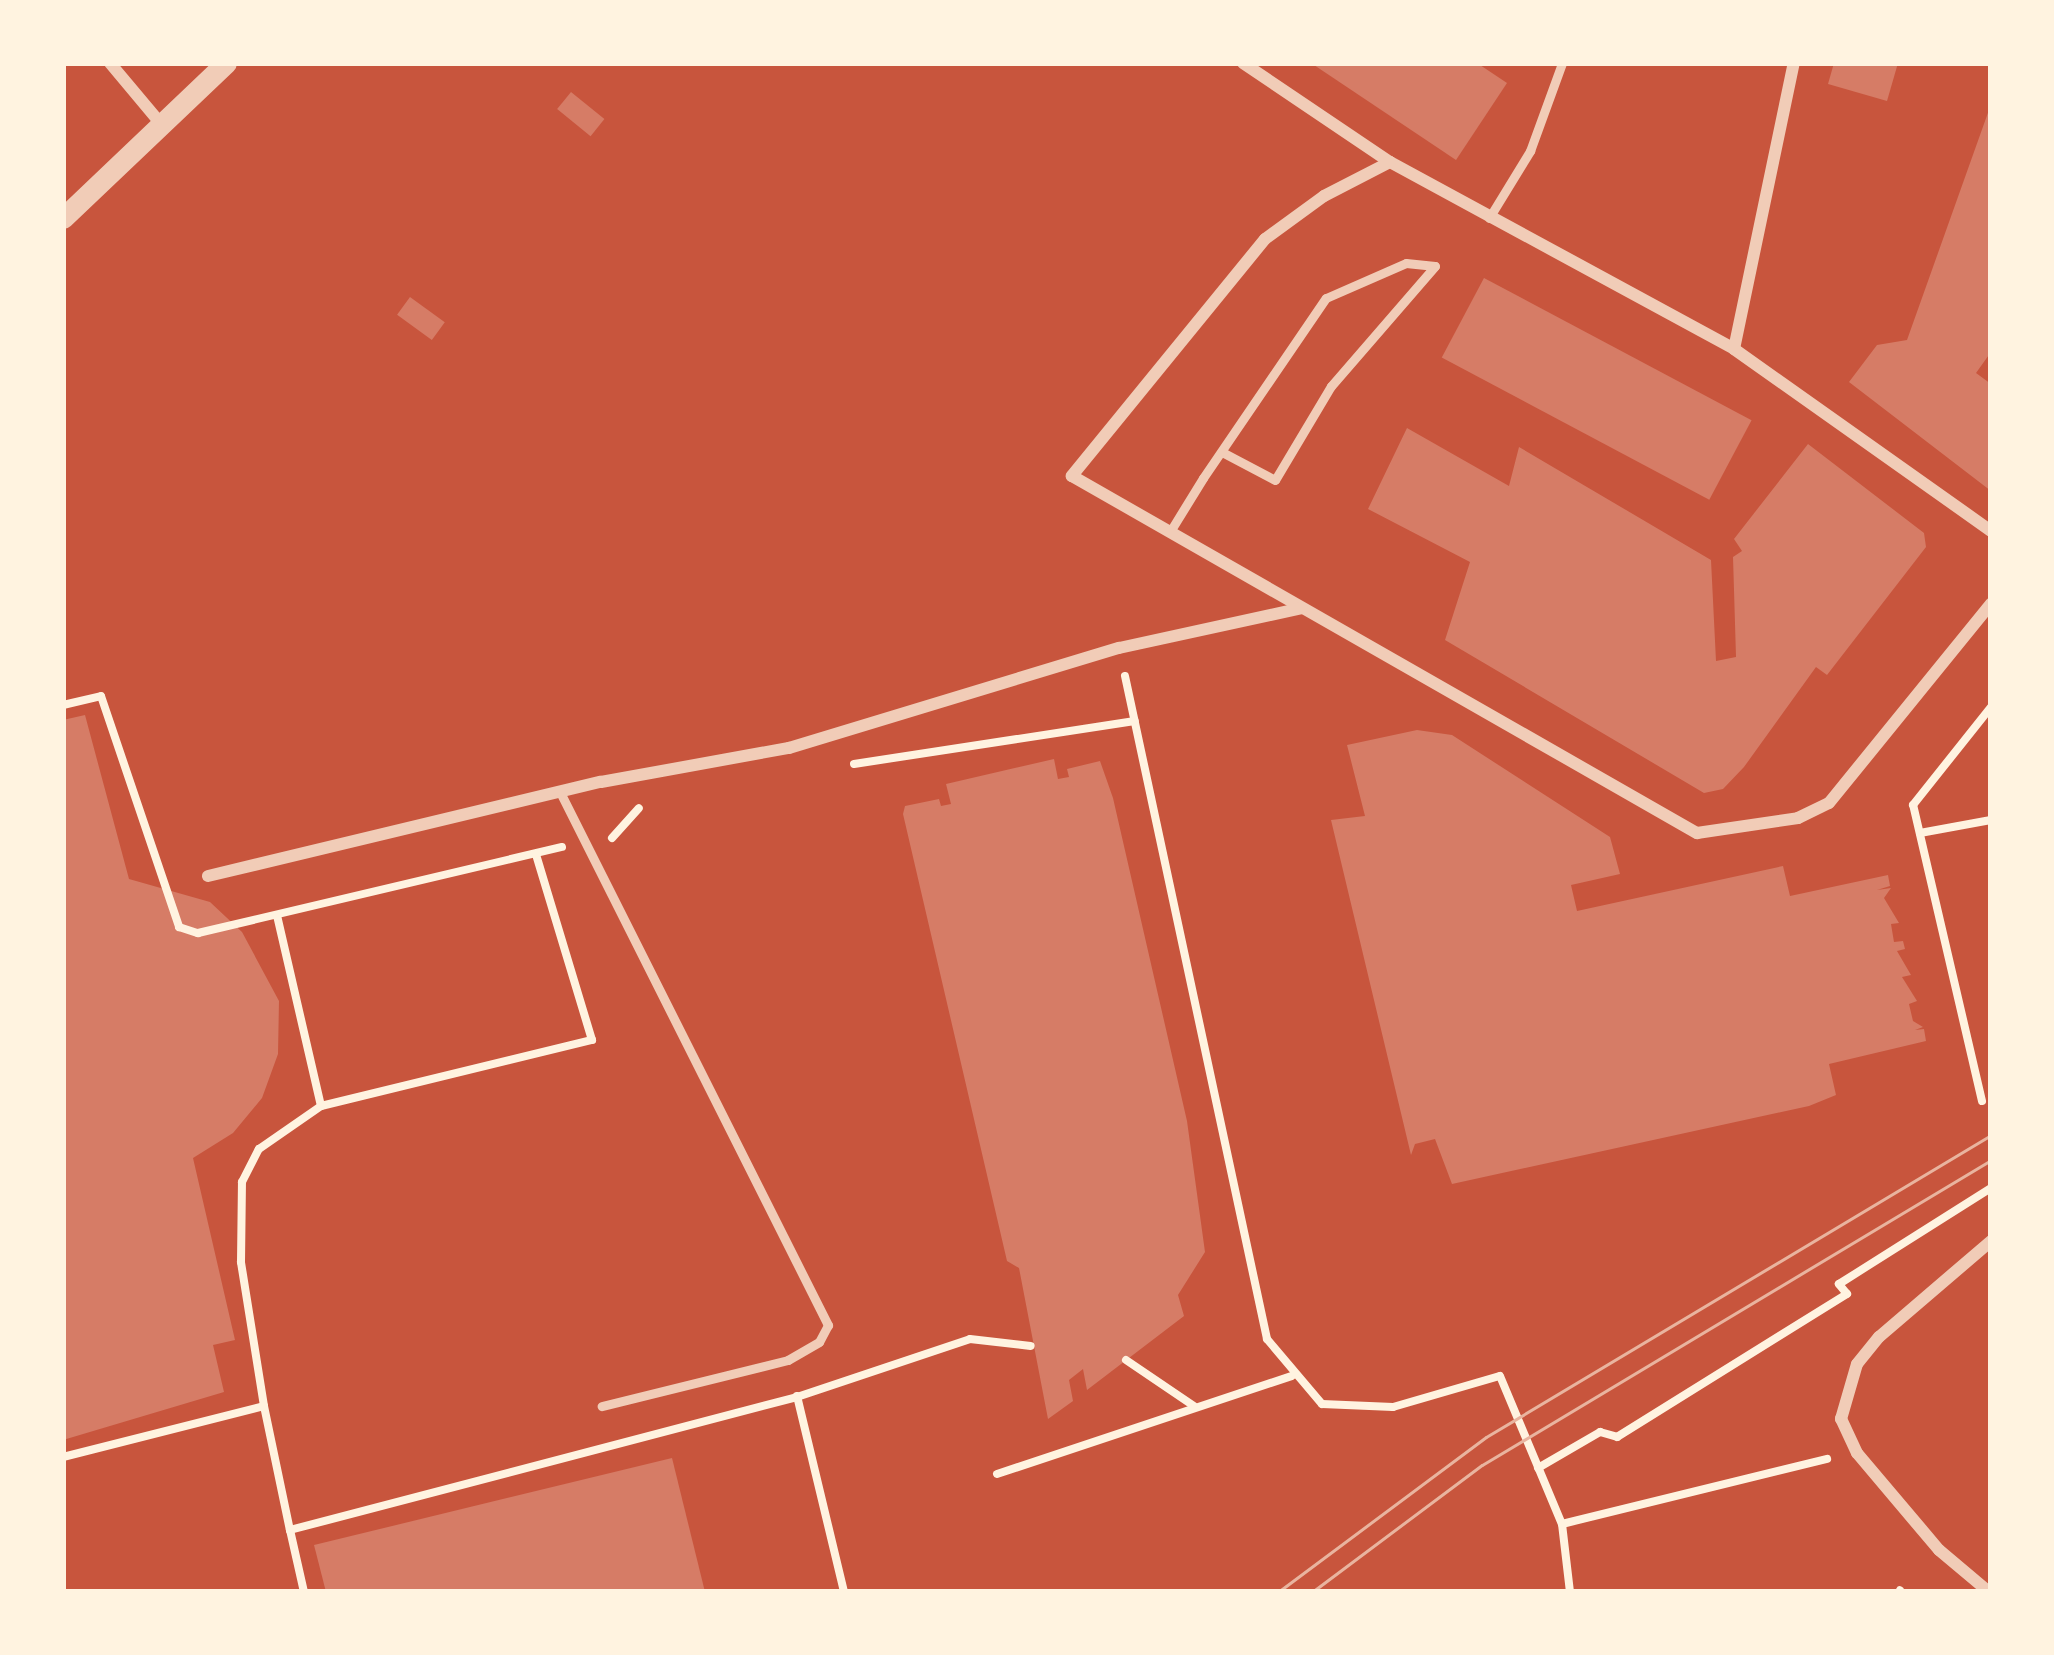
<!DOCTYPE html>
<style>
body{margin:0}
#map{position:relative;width:2054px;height:1655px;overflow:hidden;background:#c8553d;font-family:"Space Grotesk",sans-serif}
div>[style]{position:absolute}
.building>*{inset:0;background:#d67c66;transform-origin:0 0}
.path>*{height:8px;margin:-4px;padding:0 4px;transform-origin:4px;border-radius:4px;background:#fff3e0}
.service>*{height:9px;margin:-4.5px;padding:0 4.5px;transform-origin:4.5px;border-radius:4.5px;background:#f1ccb7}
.minor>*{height:12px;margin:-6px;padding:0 6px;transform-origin:6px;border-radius:6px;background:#f1ccb7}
.tertiary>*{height:21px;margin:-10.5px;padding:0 10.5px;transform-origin:10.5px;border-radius:10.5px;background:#f1ccb7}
.tram>*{height:3px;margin:-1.5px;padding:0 1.5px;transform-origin:1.5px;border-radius:1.5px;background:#e9b49f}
span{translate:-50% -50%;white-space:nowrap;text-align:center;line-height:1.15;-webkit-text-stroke:9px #fff3e0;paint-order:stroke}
.frame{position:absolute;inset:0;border:66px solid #fff3e0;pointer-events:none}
</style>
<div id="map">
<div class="building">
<i style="clip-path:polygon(1311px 63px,1477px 63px,1507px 83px,1456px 160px)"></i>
<i style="clip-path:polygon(1834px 63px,1898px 63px,1887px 101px,1828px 84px)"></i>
<i style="left:571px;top:92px;width:43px;height:22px;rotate:39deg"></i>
<i style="clip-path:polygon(1990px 107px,1991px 352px,1976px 373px,1991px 384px,1991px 491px,1849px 382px,1877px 345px,1907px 340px)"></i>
<i style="left:1484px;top:278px;width:303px;height:90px;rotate:28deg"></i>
<i style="left:410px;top:297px;width:43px;height:22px;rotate:36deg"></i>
<i style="clip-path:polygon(1407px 428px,1509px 486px,1519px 447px,1711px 560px,1716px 661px,1736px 657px,1733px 557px,1742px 551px,1734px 539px,1808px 444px,1924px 533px,1926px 547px,1827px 675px,1816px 667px,1744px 767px,1723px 789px,1704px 793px,1445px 640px,1470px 562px,1368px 509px)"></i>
<i style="clip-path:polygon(85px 715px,129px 879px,210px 902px,242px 932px,279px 1001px,278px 1054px,262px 1098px,233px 1133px,193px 1158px,235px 1340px,213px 1345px,224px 1392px,63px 1440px,63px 720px)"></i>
<i style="clip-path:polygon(1417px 730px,1452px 735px,1610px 837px,1620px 874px,1571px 885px,1577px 911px,1783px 866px,1790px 896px,1888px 875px,1890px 886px,1877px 890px,1891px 888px,1884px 898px,1899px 923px,1891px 924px,1894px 942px,1903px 941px,1905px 949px,1897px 951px,1911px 975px,1902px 977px,1917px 1001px,1909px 1004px,1913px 1021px,1923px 1027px,1915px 1030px,1924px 1029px,1926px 1041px,1829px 1064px,1836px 1095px,1809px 1106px,1452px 1184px,1435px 1139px,1415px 1144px,1411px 1155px,1331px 820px,1365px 816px,1347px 745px)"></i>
<i style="clip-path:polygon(1054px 759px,1058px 779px,1069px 777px,1067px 769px,1100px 761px,1113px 798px,1187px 1121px,1205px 1252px,1178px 1295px,1184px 1316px,1087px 1390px,1083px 1369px,1069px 1380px,1073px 1401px,1048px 1419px,1019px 1268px,1007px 1261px,903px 814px,905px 806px,939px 799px,941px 806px,951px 804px,946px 784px)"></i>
<i style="clip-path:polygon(672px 1458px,705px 1592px,326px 1592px,314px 1545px)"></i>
</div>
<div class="path">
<i style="left:1125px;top:676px;width:678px;rotate:77.91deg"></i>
<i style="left:1267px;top:1339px;width:85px;rotate:49.8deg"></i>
<i style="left:1322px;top:1404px;width:71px;rotate:2.4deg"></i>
<i style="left:1393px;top:1407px;width:111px;rotate:-16.2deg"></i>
<i style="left:1500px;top:1376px;width:160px;rotate:67.3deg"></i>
<i style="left:1562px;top:1524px;width:68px;rotate:83.3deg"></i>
<i style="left:63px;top:705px;width:39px;rotate:-13deg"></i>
<i style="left:101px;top:696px;width:244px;rotate:71.3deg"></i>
<i style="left:179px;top:927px;width:20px;rotate:18deg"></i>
<i style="left:198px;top:933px;width:374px;rotate:-13.3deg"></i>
<i style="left:854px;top:764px;width:284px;rotate:-8.7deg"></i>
<i style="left:1920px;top:833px;width:72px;rotate:-10.4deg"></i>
<i style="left:612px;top:838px;width:40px;rotate:-48deg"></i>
<i style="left:1982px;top:1101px;width:304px;rotate:-103.1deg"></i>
<i style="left:1913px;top:805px;width:125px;rotate:-51.5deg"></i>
<i style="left:321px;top:1106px;width:279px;rotate:-13.7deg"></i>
<i style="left:592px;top:1040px;width:194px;rotate:-106.8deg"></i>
<i style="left:1126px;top:1360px;width:82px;rotate:34.1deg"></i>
<i style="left:797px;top:1396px;width:202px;rotate:76.5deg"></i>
<i style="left:264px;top:1406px;width:127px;rotate:78.2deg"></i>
<i style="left:63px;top:1457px;width:207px;rotate:-14.2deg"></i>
<i style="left:264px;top:1406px;width:146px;rotate:-99.1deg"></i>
<i style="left:241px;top:1262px;width:80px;rotate:-89.3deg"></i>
<i style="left:242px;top:1182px;width:37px;rotate:-63deg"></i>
<i style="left:259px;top:1149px;width:75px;rotate:-34.7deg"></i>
<i style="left:321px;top:1106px;width:195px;rotate:-103deg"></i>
<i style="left:1538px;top:1468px;width:72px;rotate:-30.1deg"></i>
<i style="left:1600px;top:1432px;width:18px;rotate:16deg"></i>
<i style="left:1617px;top:1437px;width:271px;rotate:-31.9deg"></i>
<i style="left:1847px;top:1294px;width:13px;rotate:-129deg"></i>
<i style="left:1839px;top:1284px;width:180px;rotate:-32.3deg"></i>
<i style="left:997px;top:1474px;width:311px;rotate:-18.4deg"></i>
<i style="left:1562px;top:1524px;width:273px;rotate:-13.8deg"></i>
<i style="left:304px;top:1592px;width:64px;rotate:-102.7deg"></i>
<i style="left:290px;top:1530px;width:524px;rotate:-14.7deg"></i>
<i style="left:797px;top:1397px;width:182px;rotate:-18.5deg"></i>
<i style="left:970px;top:1339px;width:61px;rotate:6.5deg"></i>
<i style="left:1899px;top:1592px;width:2px;rotate:-63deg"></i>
</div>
<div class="service">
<i style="left:1489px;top:218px;width:79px;rotate:-58.5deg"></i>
<i style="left:1530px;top:151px;width:94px;rotate:-70deg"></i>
<i style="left:1171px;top:530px;width:61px;rotate:-58.4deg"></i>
<i style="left:1203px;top:478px;width:218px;rotate:-55.7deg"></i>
<i style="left:1326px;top:298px;width:87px;rotate:-23.6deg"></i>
<i style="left:1406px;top:263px;width:29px;rotate:6deg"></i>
<i style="left:1435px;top:266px;width:159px;rotate:130.9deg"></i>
<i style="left:1331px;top:386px;width:109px;rotate:120.8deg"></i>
<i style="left:1275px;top:480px;width:60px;rotate:-152.2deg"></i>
<i style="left:560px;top:792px;width:597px;rotate:63.31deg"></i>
<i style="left:828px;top:1325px;width:19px;rotate:118deg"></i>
<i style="left:819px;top:1342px;width:36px;rotate:150deg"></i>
<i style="left:788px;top:1360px;width:192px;rotate:166.1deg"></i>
</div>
<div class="minor">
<i style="left:110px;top:63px;width:81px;rotate:50deg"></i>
<i style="left:1243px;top:63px;width:177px;rotate:34deg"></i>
<i style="left:1390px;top:162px;width:392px;rotate:28.5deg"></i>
<i style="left:1734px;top:349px;width:315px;rotate:35.3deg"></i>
<i style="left:1390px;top:162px;width:74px;rotate:152.7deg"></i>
<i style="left:1324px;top:196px;width:73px;rotate:143.9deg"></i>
<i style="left:1265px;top:239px;width:306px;rotate:129.2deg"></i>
<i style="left:1072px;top:476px;width:720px;rotate:29.74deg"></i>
<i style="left:1697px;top:833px;width:102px;rotate:-8.4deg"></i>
<i style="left:1798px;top:818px;width:34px;rotate:-26deg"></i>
<i style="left:1829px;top:803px;width:257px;rotate:-50.9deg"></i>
<i style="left:1734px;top:349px;width:292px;rotate:-78.2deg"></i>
<i style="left:208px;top:876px;width:404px;rotate:-13.5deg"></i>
<i style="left:601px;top:782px;width:191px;rotate:-10.3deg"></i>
<i style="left:789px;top:748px;width:345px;rotate:-16.9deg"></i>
<i style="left:1119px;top:648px;width:187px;rotate:-12.3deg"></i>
<i style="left:1989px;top:1592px;width:65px;rotate:-140deg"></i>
<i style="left:1939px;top:1550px;width:127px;rotate:-130.2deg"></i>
<i style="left:1857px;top:1453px;width:38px;rotate:-115deg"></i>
<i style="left:1841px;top:1419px;width:57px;rotate:-73.8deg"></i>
<i style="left:1857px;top:1364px;width:35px;rotate:-51deg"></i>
<i style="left:1879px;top:1337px;width:148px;rotate:-40.6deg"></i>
</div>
<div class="tertiary">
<i style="left:63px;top:218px;width:225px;rotate:-43.6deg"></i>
</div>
<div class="tram">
<i style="left:1278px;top:1592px;width:259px;rotate:-36.7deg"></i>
<i style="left:1486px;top:1437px;width:588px;rotate:-30.88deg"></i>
<i style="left:1312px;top:1592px;width:212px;rotate:-36.8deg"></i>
<i style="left:1482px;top:1465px;width:593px;rotate:-30.93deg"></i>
</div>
<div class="frame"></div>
</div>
